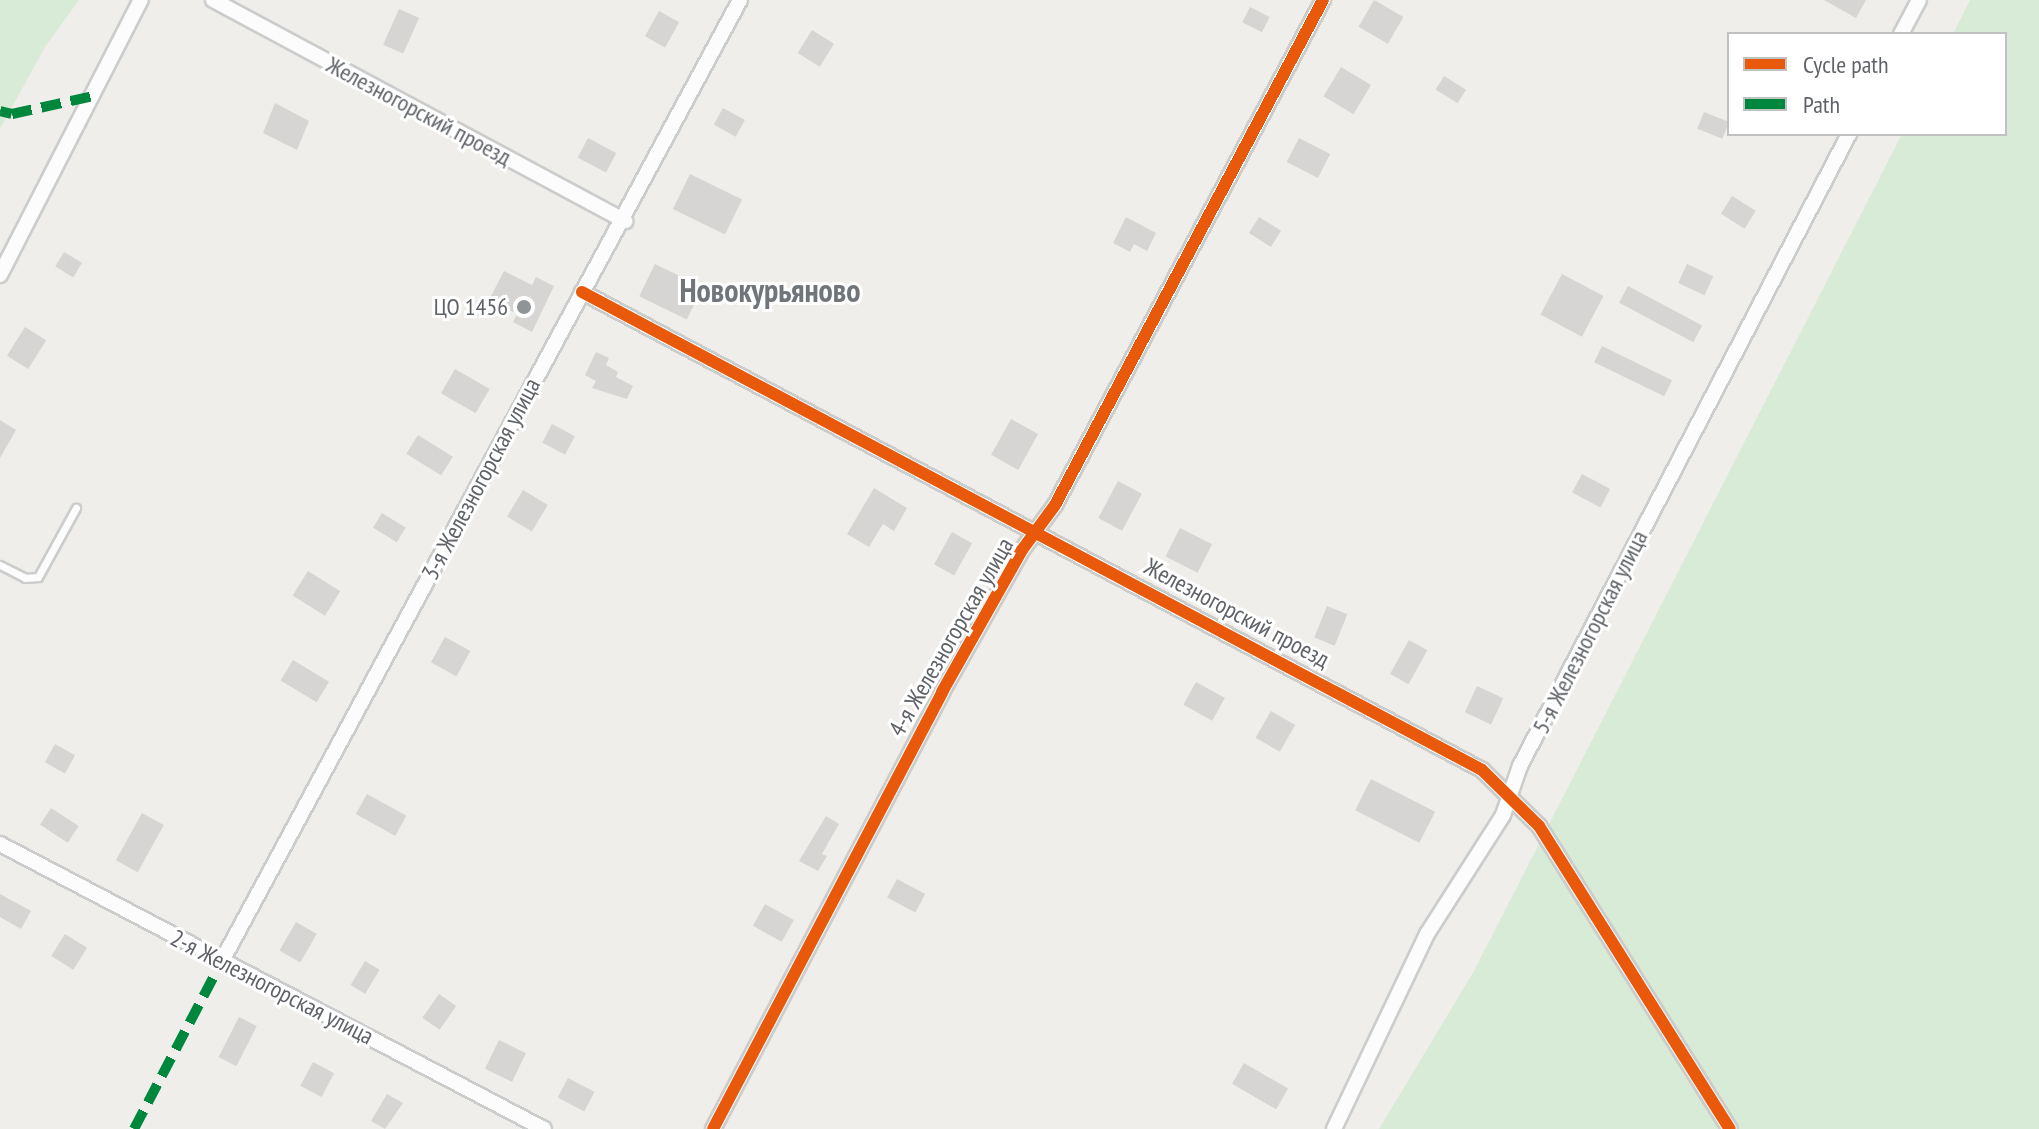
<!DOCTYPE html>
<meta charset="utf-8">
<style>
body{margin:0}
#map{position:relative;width:2039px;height:1129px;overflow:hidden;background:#efeeea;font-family:"PT Sans Narrow",sans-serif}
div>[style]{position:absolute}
.green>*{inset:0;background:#d8ebd6}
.building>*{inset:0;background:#d6d5d3;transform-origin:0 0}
.roads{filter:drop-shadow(2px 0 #cbcccc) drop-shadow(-2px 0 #cbcccc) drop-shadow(0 2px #cbcccc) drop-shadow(0 -2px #cbcccc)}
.lane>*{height:7px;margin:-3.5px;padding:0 3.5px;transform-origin:3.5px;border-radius:3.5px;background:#fdfcfc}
.street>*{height:14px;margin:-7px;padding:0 7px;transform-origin:7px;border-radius:7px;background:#fdfcfc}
.quiet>*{height:10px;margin-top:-5px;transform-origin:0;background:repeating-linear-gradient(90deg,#00873e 0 20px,transparent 0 30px)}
.cycleway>*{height:12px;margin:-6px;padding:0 6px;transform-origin:6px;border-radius:6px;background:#e8590c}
.dots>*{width:22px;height:22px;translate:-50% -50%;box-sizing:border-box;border:4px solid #fff;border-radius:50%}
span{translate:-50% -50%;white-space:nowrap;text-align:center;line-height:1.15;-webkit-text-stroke:6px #fff;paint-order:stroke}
.street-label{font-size:24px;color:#5f6368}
.poi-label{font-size:24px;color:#5f6368}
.right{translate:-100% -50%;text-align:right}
.district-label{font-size:32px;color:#70757a;font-weight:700}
.legend{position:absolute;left:1727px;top:32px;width:280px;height:104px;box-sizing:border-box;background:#fff;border:2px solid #bfc1c3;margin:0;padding:10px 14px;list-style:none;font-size:24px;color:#5f6368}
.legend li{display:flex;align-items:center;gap:16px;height:40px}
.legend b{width:40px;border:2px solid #bfc1c3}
</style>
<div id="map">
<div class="green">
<i style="clip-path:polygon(0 0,79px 0,45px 47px,0 129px)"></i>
<i style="clip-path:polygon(1970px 0,2039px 0,2039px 1129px,1379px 1129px,1474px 971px,1902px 134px,2005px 134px,2005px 34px,1953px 34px)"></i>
</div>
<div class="building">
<i style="left:1374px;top:0;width:34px;height:31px;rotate:30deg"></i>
<i style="clip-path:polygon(1824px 0,1866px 0,1856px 18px)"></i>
<i style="left:1250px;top:7px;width:22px;height:17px;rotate:27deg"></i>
<i style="left:399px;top:9px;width:22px;height:39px;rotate:24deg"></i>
<i style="left:659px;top:11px;width:23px;height:29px;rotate:29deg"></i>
<i style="left:812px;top:30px;width:26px;height:27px;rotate:32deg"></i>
<i style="left:1341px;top:67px;width:35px;height:34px;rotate:31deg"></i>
<i style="left:1444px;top:76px;width:26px;height:16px;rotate:32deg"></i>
<i style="clip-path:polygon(275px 103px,309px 121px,297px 150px,263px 133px)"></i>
<i style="left:723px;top:108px;width:25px;height:19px;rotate:29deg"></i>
<i style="left:1704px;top:112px;width:27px;height:18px;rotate:22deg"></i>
<i style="left:588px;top:138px;width:32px;height:22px;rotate:28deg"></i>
<i style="left:1299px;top:138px;width:35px;height:27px;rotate:27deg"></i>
<i style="left:690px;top:174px;width:58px;height:39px;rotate:26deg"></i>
<i style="left:1732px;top:196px;width:28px;height:21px;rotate:32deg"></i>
<i style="clip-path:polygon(1126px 217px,1156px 233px,1147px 251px,1134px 244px,1130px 252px,1113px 243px)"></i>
<i style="left:1259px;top:217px;width:26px;height:19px;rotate:32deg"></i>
<i style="left:64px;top:252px;width:21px;height:17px;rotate:31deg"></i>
<i style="left:655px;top:264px;width:53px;height:36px;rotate:26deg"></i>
<i style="left:1687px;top:264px;width:29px;height:21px;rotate:25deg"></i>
<i style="clip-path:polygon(504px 271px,532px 285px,536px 277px,554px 286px,532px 332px,513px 322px,517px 314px,489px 300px)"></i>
<i style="left:1562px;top:274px;width:47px;height:46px;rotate:28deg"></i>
<i style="left:1628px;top:286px;width:84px;height:19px;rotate:28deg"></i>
<i style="left:25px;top:327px;width:25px;height:34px;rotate:32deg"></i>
<i style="left:1602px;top:346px;width:78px;height:18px;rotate:26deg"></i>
<i style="clip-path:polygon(596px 352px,609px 358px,606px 365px,618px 372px,616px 377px,633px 386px,627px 399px,592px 388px,596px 381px,585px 375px)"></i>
<i style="left:455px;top:369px;width:40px;height:28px;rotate:30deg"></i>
<i style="left:1011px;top:419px;width:31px;height:41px;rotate:29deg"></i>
<i style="clip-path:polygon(0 420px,16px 430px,0 458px)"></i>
<i style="left:552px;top:424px;width:26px;height:21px;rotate:28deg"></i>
<i style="left:418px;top:435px;width:41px;height:22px;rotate:32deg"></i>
<i style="left:1582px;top:474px;width:32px;height:21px;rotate:28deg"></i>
<i style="left:1118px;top:481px;width:27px;height:42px;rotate:28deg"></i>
<i style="clip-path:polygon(874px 488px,907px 508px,894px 531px,883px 524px,869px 547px,847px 534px)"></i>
<i style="left:523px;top:490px;width:29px;height:31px;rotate:31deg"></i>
<i style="left:382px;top:513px;width:28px;height:17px;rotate:32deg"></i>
<i style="left:1180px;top:528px;width:36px;height:32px;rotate:27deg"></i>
<i style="left:952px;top:532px;width:23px;height:37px;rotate:29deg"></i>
<i style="left:308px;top:571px;width:38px;height:29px;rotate:32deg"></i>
<i style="left:1327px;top:606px;width:22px;height:34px;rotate:22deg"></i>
<i style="left:445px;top:637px;width:29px;height:29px;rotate:29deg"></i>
<i style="left:1409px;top:640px;width:21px;height:39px;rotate:29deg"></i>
<i style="left:293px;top:660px;width:42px;height:24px;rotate:31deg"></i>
<i style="left:1196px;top:682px;width:33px;height:26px;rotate:29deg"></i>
<i style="left:1477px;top:686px;width:29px;height:29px;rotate:25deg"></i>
<i style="left:1271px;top:711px;width:28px;height:31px;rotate:30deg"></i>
<i style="left:55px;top:744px;width:23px;height:21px;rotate:29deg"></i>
<i style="left:1371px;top:779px;width:72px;height:35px;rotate:27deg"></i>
<i style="left:367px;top:794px;width:45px;height:23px;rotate:29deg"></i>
<i style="left:51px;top:808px;width:33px;height:20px;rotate:33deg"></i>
<i style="left:142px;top:813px;width:25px;height:54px;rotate:29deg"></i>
<i style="clip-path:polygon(826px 816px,839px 824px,822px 854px,827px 856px,818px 871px,799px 861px)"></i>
<i style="left:897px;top:879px;width:32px;height:21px;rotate:28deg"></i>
<i style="clip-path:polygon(0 894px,31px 911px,21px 929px,0 917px)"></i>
<i style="left:765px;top:904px;width:33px;height:25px;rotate:29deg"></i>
<i style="left:296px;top:922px;width:24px;height:33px;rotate:30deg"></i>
<i style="left:65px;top:934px;width:26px;height:26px;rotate:32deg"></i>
<i style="left:365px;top:961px;width:17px;height:28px;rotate:31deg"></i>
<i style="left:439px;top:994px;width:21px;height:29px;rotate:35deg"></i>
<i style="left:239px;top:1017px;width:20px;height:45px;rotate:27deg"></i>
<i style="left:499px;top:1040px;width:30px;height:32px;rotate:26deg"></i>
<i style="left:313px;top:1062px;width:24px;height:27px;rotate:28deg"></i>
<i style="left:1244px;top:1063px;width:51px;height:24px;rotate:30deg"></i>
<i style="left:568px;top:1078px;width:30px;height:22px;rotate:28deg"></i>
<i style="clip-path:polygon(387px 1094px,403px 1103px,385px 1129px,371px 1121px)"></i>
</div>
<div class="roads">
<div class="lane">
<i style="left:0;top:565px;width:28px;rotate:27deg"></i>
<i style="left:25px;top:578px;width:13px;rotate:-4deg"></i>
<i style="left:38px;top:577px;width:79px;rotate:-61.2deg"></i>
</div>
<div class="street">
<i style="left:213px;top:0;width:468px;rotate:28.2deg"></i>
<i style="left:1901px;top:34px;width:38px;rotate:-62deg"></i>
<i style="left:0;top:275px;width:309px;rotate:-62.9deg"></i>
<i style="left:582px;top:292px;width:1019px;rotate:27.97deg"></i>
<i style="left:1482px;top:770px;width:80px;rotate:44.5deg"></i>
<i style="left:1539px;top:826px;width:358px;rotate:57.8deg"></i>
<i style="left:0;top:844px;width:614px;rotate:27.65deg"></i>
<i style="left:223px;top:959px;width:1089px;rotate:-61.67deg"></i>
<i style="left:713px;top:1129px;width:493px;rotate:-62.3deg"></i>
<i style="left:942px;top:692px;width:163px;rotate:-60.6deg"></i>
<i style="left:1022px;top:550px;width:56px;rotate:-53.7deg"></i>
<i style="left:1055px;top:505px;width:572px;rotate:-62.05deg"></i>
<i style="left:1334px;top:1129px;width:216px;rotate:-64.5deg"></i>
<i style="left:1427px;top:934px;width:141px;rotate:-57.4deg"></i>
<i style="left:1503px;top:815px;width:52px;rotate:-70.9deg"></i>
<i style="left:1520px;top:766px;width:713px;rotate:-62.5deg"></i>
</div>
</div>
<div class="quiet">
<i style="left:0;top:111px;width:12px;rotate:14deg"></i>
<i style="left:12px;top:114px;width:84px;rotate:-12.4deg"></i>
<i style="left:134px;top:1129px;width:192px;rotate:-62.4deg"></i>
</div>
<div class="cycleway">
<i style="left:582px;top:292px;width:1019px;rotate:27.97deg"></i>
<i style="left:1482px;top:770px;width:80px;rotate:44.5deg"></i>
<i style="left:1539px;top:826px;width:358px;rotate:57.8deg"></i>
<i style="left:713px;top:1129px;width:493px;rotate:-62.3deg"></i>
<i style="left:942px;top:692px;width:163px;rotate:-60.6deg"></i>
<i style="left:1022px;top:550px;width:56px;rotate:-53.7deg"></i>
<i style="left:1055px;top:505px;width:572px;rotate:-62.05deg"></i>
</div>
<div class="dots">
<i style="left:524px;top:307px;background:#919496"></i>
</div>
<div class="street-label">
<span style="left:419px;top:111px;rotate:28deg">Железногорский проезд</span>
<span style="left:481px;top:479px;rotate:-62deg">3-я Железногорская улица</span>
<span style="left:1237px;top:613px;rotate:28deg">Железногорский проезд</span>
<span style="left:1590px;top:632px;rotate:-63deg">5-я Железногорская улица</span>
<span style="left:951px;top:637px;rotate:-60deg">4-я Железногорская улица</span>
<span style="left:272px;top:987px;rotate:27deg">2-я Железногорская улица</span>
</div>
<div class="poi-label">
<span class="right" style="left:508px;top:307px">ЦО 1456</span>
</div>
<div class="district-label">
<span style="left:770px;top:290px">Новокурьяново</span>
</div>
<ul class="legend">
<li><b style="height:10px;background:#e8590c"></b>Cycle path</li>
<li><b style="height:10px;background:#00873e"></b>Path</li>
</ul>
</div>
